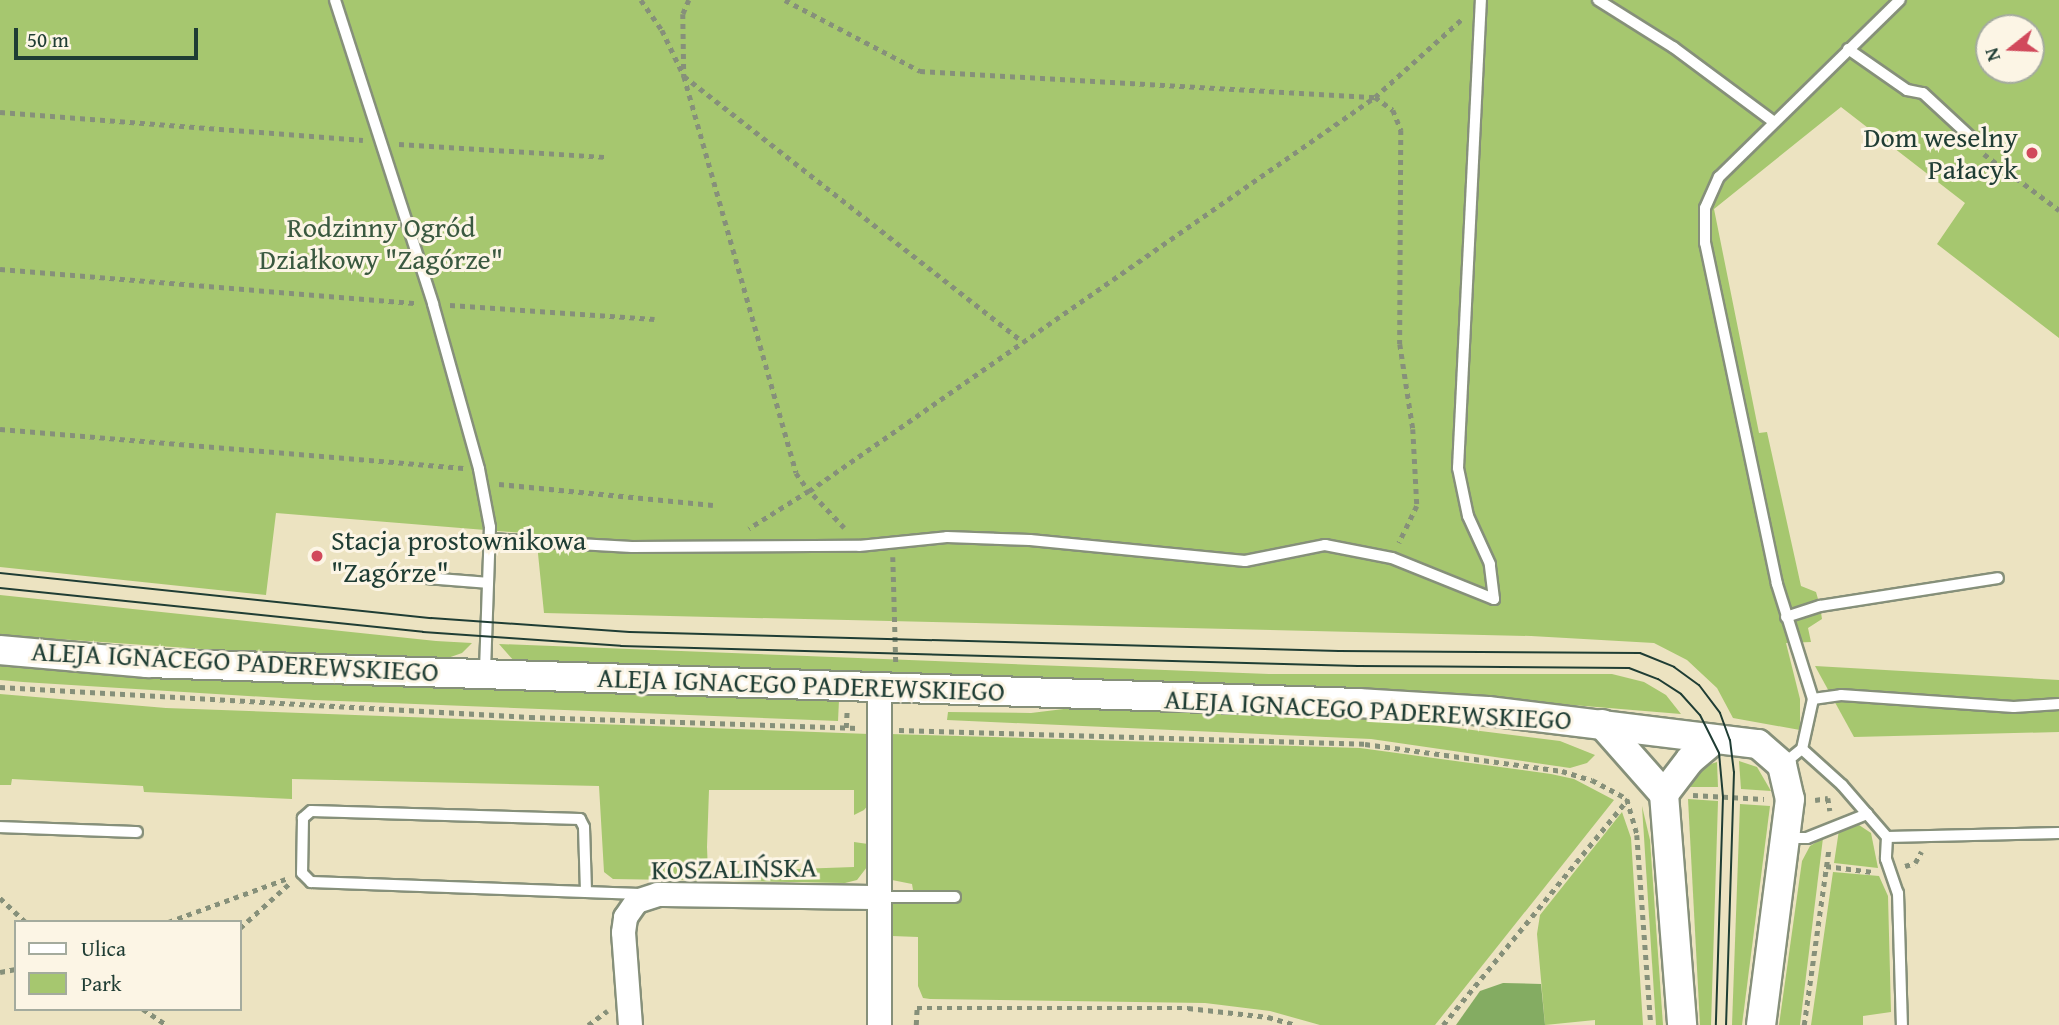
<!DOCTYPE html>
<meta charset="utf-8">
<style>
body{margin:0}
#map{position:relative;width:2059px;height:1025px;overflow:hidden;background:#ece3c1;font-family:"Gentium Book Plus",serif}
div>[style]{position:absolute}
.green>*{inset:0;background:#a6c76f}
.forest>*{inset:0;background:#84ac62}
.path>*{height:4.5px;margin-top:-2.25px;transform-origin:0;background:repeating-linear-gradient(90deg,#86907a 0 5px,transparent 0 10px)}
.roads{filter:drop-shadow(2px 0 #86907a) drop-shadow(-2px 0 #86907a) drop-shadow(0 2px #86907a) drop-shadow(0 -2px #86907a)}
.service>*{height:10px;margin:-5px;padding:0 5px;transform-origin:5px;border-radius:5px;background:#fff}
.minor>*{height:23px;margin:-11.5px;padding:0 11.5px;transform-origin:11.5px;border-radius:11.5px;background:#fff}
.tertiary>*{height:28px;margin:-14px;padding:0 14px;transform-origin:14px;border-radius:14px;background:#fff}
.tram>*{height:2px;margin:-1px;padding:0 1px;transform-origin:1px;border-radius:1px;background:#1f3d34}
.dots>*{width:19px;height:19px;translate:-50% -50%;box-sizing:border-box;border:4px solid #fcf5e5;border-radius:50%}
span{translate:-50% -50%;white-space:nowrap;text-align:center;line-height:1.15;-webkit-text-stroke:6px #fcf5e5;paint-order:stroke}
.poi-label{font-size:28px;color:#1f3d34}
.right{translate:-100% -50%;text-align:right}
.left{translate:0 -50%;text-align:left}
.park-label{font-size:28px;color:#3a5940}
.street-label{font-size:28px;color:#1f3d34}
.legend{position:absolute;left:14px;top:920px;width:228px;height:91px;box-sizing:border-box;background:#fcf5e5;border:2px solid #a4ab9e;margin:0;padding:9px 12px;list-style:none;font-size:21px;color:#1f3d34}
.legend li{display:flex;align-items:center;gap:14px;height:35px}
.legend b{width:35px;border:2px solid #a4ab9e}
.north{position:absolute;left:1975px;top:14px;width:70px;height:70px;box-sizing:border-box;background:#fcf5e5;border:2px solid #a4ab9e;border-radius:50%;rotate:252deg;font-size:19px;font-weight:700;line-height:28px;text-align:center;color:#1f3d34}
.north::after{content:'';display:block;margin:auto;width:24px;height:32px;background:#d1495b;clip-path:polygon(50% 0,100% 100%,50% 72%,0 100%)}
.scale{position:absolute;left:14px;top:28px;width:184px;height:32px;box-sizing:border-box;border:4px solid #1f3d34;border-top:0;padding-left:9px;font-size:21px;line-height:24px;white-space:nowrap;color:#1f3d34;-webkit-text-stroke:5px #fcf5e5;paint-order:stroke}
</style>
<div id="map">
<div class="green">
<i style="clip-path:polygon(evenodd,0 0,2059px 0,2059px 338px,1937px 244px,1965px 203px,1841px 107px,1714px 209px,1759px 433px,1767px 432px,1801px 586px,1816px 592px,1820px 606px,1822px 619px,1808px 628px,1811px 642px,1786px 643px,1800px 699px,1800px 730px,1733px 718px,1717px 688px,1687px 660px,1654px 643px,1531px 636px,544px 613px,536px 534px,276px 513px,266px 595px,0 567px,0 0,1989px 28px,2031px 28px,2031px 70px,1989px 70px,1989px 28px)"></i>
<i style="clip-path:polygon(0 595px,436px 641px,472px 643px,462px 653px,442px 660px,274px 654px,0 635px)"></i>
<i style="clip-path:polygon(499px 644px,1269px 674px,1612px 674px,1644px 682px,1666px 695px,1681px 714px,1392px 690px,515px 662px)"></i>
<i style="clip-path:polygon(0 661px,810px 698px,839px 700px,838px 721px,314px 700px,23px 682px,0 680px)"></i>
<i style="clip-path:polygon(1815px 666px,2059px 680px,2059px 732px,1854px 737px)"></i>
<i style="clip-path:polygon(0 694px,166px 708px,869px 734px,869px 804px,864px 810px,854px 815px,854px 790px,709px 790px,707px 847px,708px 872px,854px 867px,854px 842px,868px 844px,867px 867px,857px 880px,845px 883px,613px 879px,604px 872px,599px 786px,292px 779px,292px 799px,144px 792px,143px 786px,12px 779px,11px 785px,0 785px)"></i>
<i style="clip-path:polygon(1080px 707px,1338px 713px,1560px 741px,1595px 755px,1587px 763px,1570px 768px,1371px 739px,947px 720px,948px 712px,1031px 713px)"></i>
<i style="clip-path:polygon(890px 734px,1360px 748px,1551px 774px,1574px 779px,1614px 800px,1435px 1025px,1320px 1025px,1270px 1011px,1205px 1003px,930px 999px,923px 998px,918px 986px,918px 937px,892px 936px,893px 903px,958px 903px,959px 892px,913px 890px,912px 884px,892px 880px)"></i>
<i style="clip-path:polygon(1739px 761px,1757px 767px,1771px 791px,1741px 789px)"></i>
<i style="clip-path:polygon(1717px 762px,1718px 787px,1689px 787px,1698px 768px)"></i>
<i style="clip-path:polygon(1688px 799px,1718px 801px,1711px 1025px,1700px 1025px)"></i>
<i style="clip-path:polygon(1740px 804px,1770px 806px,1742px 1025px,1732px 1025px)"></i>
<i style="clip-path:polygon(1642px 806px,1650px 840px,1663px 1025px,1656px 1025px)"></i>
<i style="clip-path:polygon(1622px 812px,1631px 838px,1643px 1025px,1595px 1025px,1595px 1020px,1545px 1025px,1537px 934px,1540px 915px)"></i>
<i style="clip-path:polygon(1859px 825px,1871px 833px,1878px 868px,1834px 863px,1839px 830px)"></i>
<i style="clip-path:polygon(1823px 838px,1800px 1025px,1779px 1025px,1802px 861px,1810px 846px)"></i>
<i style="clip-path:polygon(1833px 872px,1879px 876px,1888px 896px,1891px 1012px,1863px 1016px,1863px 1025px,1811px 1025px)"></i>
</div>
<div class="forest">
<i style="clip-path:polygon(1503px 983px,1541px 984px,1545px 1025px,1456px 1025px,1480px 991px)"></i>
</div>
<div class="path">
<i style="left:641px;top:0;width:37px;rotate:55deg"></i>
<i style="left:662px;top:30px;width:51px;rotate:64.4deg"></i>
<i style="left:684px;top:76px;width:428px;rotate:38.1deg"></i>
<i style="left:689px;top:0;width:15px;rotate:113deg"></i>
<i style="left:683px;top:14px;width:62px;rotate:89.1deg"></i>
<i style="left:684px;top:76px;width:412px;rotate:74.2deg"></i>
<i style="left:796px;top:473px;width:22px;rotate:54deg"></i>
<i style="left:809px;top:491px;width:71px;rotate:147.7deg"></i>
<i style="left:785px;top:0;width:153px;rotate:27.7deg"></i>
<i style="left:920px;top:71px;width:456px;rotate:3.3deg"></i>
<i style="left:1375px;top:97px;width:22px;rotate:36deg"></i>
<i style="left:1393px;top:110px;width:22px;rotate:68deg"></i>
<i style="left:1401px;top:130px;width:214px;rotate:90.3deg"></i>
<i style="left:1400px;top:344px;width:86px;rotate:81.3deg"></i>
<i style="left:1413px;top:429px;width:77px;rotate:87deg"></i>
<i style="left:1417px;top:506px;width:41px;rotate:115.9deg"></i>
<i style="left:0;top:112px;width:364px;rotate:4.4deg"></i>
<i style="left:399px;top:144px;width:209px;rotate:3.6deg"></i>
<i style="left:1984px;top:154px;width:94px;rotate:36.7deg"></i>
<i style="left:0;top:269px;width:418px;rotate:4.7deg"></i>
<i style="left:450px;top:305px;width:205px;rotate:3.9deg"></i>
<i style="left:0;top:429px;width:465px;rotate:4.8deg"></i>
<i style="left:499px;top:484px;width:215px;rotate:5.6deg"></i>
<i style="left:844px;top:528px;width:51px;rotate:-133.4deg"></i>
<i style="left:809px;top:491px;width:690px;rotate:-34.84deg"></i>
<i style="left:1375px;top:97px;width:118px;rotate:-41.9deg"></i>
<i style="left:893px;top:557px;width:107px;rotate:88.4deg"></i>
<i style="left:0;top:687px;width:531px;rotate:3.24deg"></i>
<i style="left:530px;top:717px;width:329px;rotate:1.9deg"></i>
<i style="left:846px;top:728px;width:17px;rotate:-87deg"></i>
<i style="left:899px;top:730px;width:466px;rotate:1.7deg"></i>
<i style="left:1365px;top:744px;width:199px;rotate:7.8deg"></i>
<i style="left:1562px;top:771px;width:31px;rotate:17deg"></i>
<i style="left:1592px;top:780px;width:40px;rotate:28deg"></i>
<i style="left:1627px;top:799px;width:37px;rotate:74deg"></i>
<i style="left:1637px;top:835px;width:191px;rotate:85.8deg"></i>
<i style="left:1693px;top:795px;width:71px;rotate:3.2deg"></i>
<i style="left:1815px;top:800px;width:13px;rotate:-9deg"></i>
<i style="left:1828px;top:798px;width:13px;rotate:81deg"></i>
<i style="left:1826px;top:866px;width:47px;rotate:7.3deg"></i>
<i style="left:1905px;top:866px;width:10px;rotate:-17deg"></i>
<i style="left:1915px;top:863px;width:13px;rotate:-61deg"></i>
<i style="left:0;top:898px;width:35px;rotate:43deg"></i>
<i style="left:168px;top:922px;width:128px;rotate:-20.1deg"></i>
<i style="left:240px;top:928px;width:69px;rotate:-42deg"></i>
<i style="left:0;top:972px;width:16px;rotate:-11deg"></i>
<i style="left:143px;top:1009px;width:29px;rotate:34deg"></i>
<i style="left:588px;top:1025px;width:24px;rotate:-36deg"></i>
<i style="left:916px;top:1025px;width:17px;rotate:-87deg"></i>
<i style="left:917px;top:1008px;width:271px"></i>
<i style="left:1188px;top:1008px;width:81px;rotate:6.4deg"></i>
<i style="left:1268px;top:1017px;width:29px;rotate:16deg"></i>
<i style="left:1443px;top:1025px;width:292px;rotate:-50.7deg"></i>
<i style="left:1804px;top:1025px;width:179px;rotate:-82deg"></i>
</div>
<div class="roads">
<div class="service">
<i style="left:335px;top:0;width:319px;rotate:72.1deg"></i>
<i style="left:433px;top:304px;width:171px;rotate:74.4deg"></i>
<i style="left:479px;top:469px;width:59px;rotate:79.3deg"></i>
<i style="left:490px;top:527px;width:145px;rotate:92deg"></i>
<i style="left:1598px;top:0;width:89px;rotate:32.1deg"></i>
<i style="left:1673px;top:47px;width:126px;rotate:36.6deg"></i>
<i style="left:1848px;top:49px;width:72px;rotate:34.8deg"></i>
<i style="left:1907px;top:90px;width:16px;rotate:11deg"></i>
<i style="left:1923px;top:93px;width:72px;rotate:42.8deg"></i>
<i style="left:489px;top:539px;width:143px;rotate:3.2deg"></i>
<i style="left:632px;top:547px;width:227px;rotate:-0.3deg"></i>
<i style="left:859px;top:546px;width:88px;rotate:-5.8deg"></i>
<i style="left:947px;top:537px;width:83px;rotate:2.1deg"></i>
<i style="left:1030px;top:540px;width:216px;rotate:5.6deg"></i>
<i style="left:1245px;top:561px;width:82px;rotate:-11.3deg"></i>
<i style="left:1325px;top:545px;width:68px;rotate:11deg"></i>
<i style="left:1392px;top:558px;width:110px;rotate:21.9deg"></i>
<i style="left:1494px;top:599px;width:35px;rotate:-97deg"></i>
<i style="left:1490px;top:564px;width:53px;rotate:-114.6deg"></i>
<i style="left:1468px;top:516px;width:49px;rotate:-101.8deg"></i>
<i style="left:1458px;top:468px;width:469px;rotate:-87.2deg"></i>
<i style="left:387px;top:575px;width:101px;rotate:4.5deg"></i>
<i style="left:1786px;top:617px;width:36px;rotate:-18deg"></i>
<i style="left:1820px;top:606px;width:180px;rotate:-8.9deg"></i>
<i style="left:1813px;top:699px;width:28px;rotate:-8deg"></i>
<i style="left:1841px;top:695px;width:173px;rotate:4deg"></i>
<i style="left:2014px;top:707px;width:45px;rotate:-3.8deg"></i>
<i style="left:1802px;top:749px;width:54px;rotate:42deg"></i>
<i style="left:1842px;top:785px;width:69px;rotate:49.1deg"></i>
<i style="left:1887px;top:837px;width:22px;rotate:93deg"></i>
<i style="left:1886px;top:859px;width:36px;rotate:71deg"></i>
<i style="left:1898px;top:893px;width:132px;rotate:88.3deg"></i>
<i style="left:1782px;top:765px;width:26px;rotate:-39deg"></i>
<i style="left:1802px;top:749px;width:51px;rotate:-77.6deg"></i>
<i style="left:1813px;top:699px;width:121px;rotate:-107.4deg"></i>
<i style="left:1777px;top:584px;width:349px;rotate:-101.9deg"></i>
<i style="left:1705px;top:243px;width:35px;rotate:-90deg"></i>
<i style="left:1705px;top:208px;width:34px;rotate:-66deg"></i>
<i style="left:1719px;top:177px;width:253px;rotate:-44.4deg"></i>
<i style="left:0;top:827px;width:137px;rotate:2.1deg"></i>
<i style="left:1887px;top:837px;width:172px;rotate:-1.3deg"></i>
<i style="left:1787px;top:838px;width:20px"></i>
<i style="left:1807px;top:838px;width:65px;rotate:-21.8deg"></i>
<i style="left:586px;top:891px;width:64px;rotate:-91.8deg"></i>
<i style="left:584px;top:827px;width:9px;rotate:-117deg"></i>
<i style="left:580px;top:819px;width:269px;rotate:-178.3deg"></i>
<i style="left:311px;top:811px;width:11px;rotate:139deg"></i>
<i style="left:303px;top:818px;width:55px;rotate:91deg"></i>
<i style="left:302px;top:873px;width:13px;rotate:45deg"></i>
<i style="left:311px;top:882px;width:329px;rotate:2.1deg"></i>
<i style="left:878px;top:897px;width:77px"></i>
</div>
<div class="minor">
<i style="left:630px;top:1025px;width:93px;rotate:-94.3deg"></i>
<i style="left:623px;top:932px;width:15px;rotate:-82deg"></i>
<i style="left:625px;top:917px;width:19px;rotate:-55deg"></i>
<i style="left:636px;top:901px;width:22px;rotate:-18deg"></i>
<i style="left:657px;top:894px;width:221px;rotate:0.8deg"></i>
<i style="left:879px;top:1025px;width:338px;rotate:-90deg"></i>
</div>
<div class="tertiary">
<i style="left:0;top:650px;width:148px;rotate:5.1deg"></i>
<i style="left:147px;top:663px;width:1212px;rotate:1.89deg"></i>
<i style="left:1358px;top:703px;width:130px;rotate:3.5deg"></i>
<i style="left:1488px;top:711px;width:272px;rotate:7deg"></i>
<i style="left:1758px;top:744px;width:32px;rotate:41deg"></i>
<i style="left:1782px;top:765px;width:35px;rotate:77deg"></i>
<i style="left:1790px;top:799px;width:228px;rotate:97.3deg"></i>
<i style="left:1602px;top:724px;width:94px;rotate:48.5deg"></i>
<i style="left:1664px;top:794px;width:232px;rotate:85.5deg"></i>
<i style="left:1664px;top:794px;width:43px;rotate:-52.6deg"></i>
<i style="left:1690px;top:760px;width:31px;rotate:-40deg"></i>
</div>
</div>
<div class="tram">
<i style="left:0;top:573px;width:433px;rotate:6deg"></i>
<i style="left:431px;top:618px;width:199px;rotate:4deg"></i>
<i style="left:630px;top:632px;width:709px;rotate:1.54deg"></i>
<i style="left:1339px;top:651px;width:301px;rotate:0.4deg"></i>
<i style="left:1640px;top:653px;width:37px;rotate:22deg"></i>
<i style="left:1674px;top:667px;width:31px;rotate:36deg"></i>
<i style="left:1699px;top:685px;width:35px;rotate:53deg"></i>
<i style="left:1720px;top:713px;width:29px;rotate:70deg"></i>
<i style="left:1730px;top:740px;width:32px;rotate:83deg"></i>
<i style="left:1734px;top:772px;width:253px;rotate:91.8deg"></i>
<i style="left:0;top:588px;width:425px;rotate:5.9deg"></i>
<i style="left:423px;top:632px;width:198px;rotate:4deg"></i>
<i style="left:621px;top:646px;width:737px;rotate:1.55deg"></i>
<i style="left:1358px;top:666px;width:271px;rotate:0.4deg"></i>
<i style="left:1629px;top:668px;width:31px;rotate:21deg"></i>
<i style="left:1658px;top:679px;width:27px;rotate:33deg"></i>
<i style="left:1681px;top:694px;width:28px;rotate:48deg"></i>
<i style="left:1700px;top:715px;width:42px;rotate:63.4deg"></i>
<i style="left:1719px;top:753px;width:44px;rotate:84.8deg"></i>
<i style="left:1723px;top:797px;width:228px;rotate:91.8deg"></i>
</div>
<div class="dots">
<i style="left:2032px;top:153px;background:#d1495b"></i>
<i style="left:317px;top:556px;background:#d1495b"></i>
</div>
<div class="poi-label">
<span class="right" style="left:2018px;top:153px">Dom weselny<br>Pałacyk</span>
<span class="left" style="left:331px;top:556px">Stacja prostownikowa<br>"Zagórze"</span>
</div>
<div class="park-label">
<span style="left:381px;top:243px">Rodzinny Ogród<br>Działkowy "Zagórze"</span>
</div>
<div class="street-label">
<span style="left:235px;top:661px;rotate:3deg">ALEJA IGNACEGO PADEREWSKIEGO</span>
<span style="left:801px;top:684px;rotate:2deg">ALEJA IGNACEGO PADEREWSKIEGO</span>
<span style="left:1368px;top:709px;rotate:3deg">ALEJA IGNACEGO PADEREWSKIEGO</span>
<span style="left:734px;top:868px;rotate:-1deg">KOSZALIŃSKA</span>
</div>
<ul class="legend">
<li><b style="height:9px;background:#fff"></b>Ulica</li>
<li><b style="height:19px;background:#a6c76f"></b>Park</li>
</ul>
<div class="north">N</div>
<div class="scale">50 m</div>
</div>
